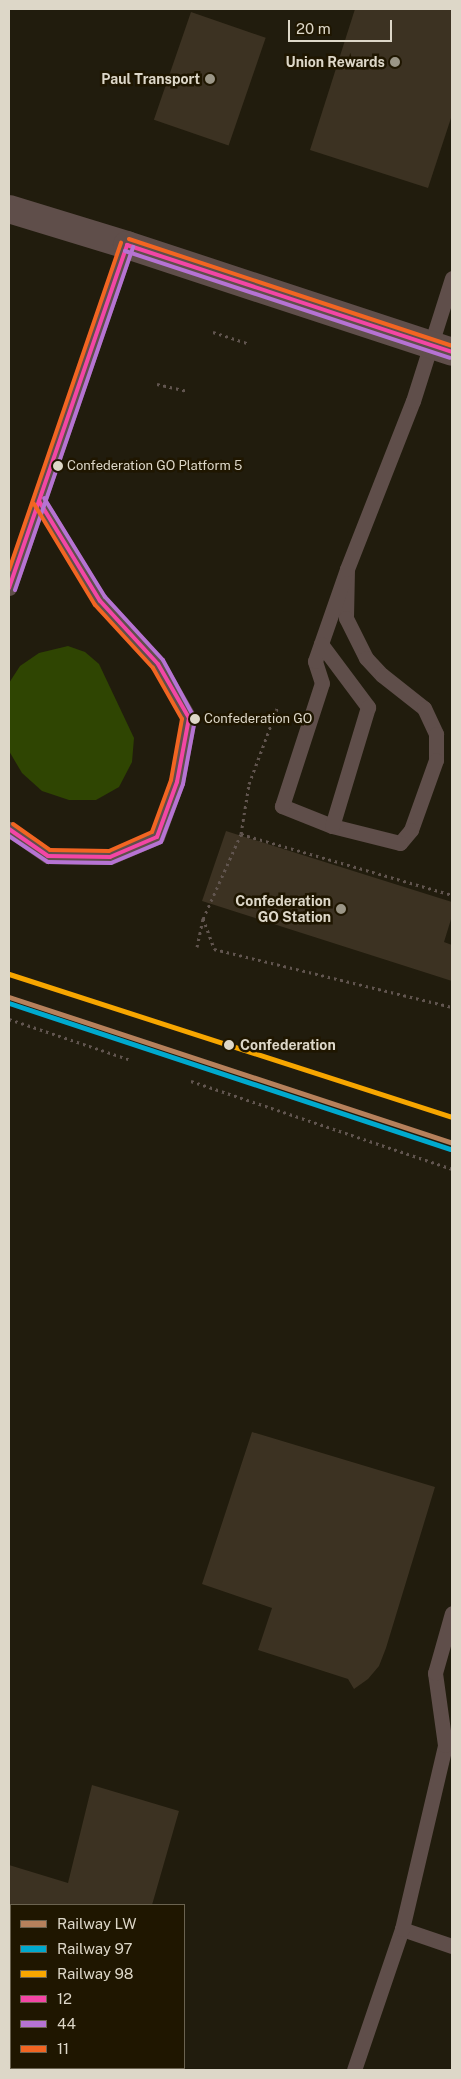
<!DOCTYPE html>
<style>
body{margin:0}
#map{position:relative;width:461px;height:2079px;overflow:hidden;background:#211c0d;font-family:"Public Sans",sans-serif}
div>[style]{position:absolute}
.green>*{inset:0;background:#2f4502}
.building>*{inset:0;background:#3c3222;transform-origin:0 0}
.path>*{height:3px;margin-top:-1.5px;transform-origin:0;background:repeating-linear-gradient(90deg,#61554f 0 2.5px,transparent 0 6.5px)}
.service>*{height:15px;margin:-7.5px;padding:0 7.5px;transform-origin:7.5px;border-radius:7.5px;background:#5f4e4a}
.minor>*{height:28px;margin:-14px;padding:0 14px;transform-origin:14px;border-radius:14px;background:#5f4e4a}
.bus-1>*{height:4px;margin:-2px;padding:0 2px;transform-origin:2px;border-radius:2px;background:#f346a5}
.bus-2>*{height:4px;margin:-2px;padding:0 2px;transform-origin:2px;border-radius:2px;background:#b673d3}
.bus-3>*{height:4px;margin:-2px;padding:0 2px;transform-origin:2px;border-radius:2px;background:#f26522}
.rail-1>*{height:5px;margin:-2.5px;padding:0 2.5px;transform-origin:2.5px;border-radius:2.5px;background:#b6815c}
.rail-2>*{height:5px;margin:-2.5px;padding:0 2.5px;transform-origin:2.5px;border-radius:2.5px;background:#00a9ce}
.rail-3>*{height:5px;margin:-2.5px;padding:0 2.5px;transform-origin:2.5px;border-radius:2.5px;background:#f7a600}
.dots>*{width:14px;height:14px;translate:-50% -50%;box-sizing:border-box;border:2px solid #1f1600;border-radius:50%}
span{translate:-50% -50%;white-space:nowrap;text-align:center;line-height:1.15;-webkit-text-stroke:5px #1f1600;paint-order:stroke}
.bus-label{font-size:13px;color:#ddd7c8}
.left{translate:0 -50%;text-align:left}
.poi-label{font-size:14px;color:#ddd7c8;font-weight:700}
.right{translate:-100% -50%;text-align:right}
.stop-label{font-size:14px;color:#ddd7c8;font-weight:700}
.frame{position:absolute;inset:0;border:10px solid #ddd7c8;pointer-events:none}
.legend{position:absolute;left:10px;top:1904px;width:175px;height:165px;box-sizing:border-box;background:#1f1600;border:1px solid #6b6350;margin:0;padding:6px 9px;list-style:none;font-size:15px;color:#ddd7c8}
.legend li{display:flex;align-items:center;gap:10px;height:25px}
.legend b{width:25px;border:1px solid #6b6350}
.scale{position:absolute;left:288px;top:20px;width:104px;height:22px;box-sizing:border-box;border:2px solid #ddd7c8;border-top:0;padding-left:6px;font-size:15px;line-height:18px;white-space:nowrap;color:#ddd7c8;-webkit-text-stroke:4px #1f1600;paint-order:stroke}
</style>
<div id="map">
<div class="green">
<i style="clip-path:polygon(68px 646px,85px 652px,99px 664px,134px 738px,132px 762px,119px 787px,96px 800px,69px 800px,42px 791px,22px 773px,9px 751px,9px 683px,20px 666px,39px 653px)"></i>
</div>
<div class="building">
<i style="clip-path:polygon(355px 9px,452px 9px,452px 115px,428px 188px,310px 150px)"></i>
<i style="left:191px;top:12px;width:79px;height:114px;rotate:19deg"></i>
<i style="clip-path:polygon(226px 831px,452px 902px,452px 916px,444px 942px,452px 945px,452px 981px,202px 901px)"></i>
<i style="clip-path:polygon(252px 1432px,435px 1487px,386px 1648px,379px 1666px,368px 1679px,354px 1689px,348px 1679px,258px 1650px,272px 1608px,202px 1584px)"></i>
<i style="clip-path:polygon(92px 1785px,179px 1811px,152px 1905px,9px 1905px,9px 1865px,68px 1883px)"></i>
</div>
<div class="path">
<i style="left:213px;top:332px;width:36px;rotate:18deg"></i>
<i style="left:157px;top:384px;width:31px;rotate:13deg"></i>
<i style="left:241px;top:834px;width:220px;rotate:16.1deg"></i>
<i style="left:203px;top:919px;width:93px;rotate:-65.9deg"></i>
<i style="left:241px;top:834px;width:51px;rotate:-80.9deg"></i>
<i style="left:249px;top:784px;width:83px;rotate:-69.6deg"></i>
<i style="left:197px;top:947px;width:30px;rotate:-78deg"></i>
<i style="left:203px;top:918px;width:33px;rotate:70deg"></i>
<i style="left:214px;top:949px;width:245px;rotate:13.7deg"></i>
<i style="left:9px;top:1019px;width:129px;rotate:18.6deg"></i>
<i style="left:191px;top:1081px;width:275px;rotate:18.6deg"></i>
</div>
<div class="service">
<i style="left:347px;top:569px;width:49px;rotate:91.2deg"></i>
<i style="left:346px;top:618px;width:45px;rotate:63.4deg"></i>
<i style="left:366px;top:658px;width:23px;rotate:47deg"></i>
<i style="left:382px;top:675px;width:53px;rotate:38.2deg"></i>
<i style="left:424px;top:708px;width:29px;rotate:65deg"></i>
<i style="left:436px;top:734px;width:26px;rotate:90deg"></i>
<i style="left:436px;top:760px;width:74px;rotate:109.7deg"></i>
<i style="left:411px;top:830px;width:17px;rotate:130deg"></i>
<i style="left:400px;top:843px;width:70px;rotate:-166deg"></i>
<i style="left:332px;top:826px;width:54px;rotate:-158.2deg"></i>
<i style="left:282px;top:806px;width:129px;rotate:-72deg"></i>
<i style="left:322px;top:683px;width:23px;rotate:-108deg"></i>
<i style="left:315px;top:661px;width:97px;rotate:-70.8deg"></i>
<i style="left:347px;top:569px;width:180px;rotate:-68.6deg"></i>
<i style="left:413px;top:401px;width:129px;rotate:-72.4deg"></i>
<i style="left:9px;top:588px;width:363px;rotate:-71deg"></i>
<i style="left:321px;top:644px;width:79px;rotate:53.3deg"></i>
<i style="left:368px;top:707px;width:124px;rotate:106.8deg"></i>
<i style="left:9px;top:829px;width:47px;rotate:34.7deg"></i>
<i style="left:48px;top:856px;width:62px;rotate:0.9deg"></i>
<i style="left:110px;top:857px;width:51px;rotate:-23.1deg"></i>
<i style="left:157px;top:837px;width:59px;rotate:-70deg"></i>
<i style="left:177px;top:782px;width:65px;rotate:-79.4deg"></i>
<i style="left:189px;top:718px;width:62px;rotate:-119.9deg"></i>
<i style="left:158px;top:664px;width:86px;rotate:-132.6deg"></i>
<i style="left:100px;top:601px;width:117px;rotate:-121.4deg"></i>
<i style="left:402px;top:1929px;width:53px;rotate:18.8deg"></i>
<i style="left:354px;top:2070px;width:149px;rotate:-71.2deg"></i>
<i style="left:402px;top:1929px;width:189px;rotate:-76.8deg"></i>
<i style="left:445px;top:1745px;width:73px;rotate:-97.9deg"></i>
<i style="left:435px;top:1673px;width:62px;rotate:-74.2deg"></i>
</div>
<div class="minor">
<i style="left:9px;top:209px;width:123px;rotate:17deg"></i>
<i style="left:127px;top:245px;width:342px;rotate:18.2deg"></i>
</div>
<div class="bus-1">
<i style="left:127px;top:245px;width:342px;rotate:18.2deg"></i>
<i style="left:9px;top:588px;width:363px;rotate:-71deg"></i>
<i style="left:9px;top:829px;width:47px;rotate:34.7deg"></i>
<i style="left:48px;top:856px;width:62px;rotate:0.9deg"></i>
<i style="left:110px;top:857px;width:51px;rotate:-23.1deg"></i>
<i style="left:157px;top:837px;width:59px;rotate:-70deg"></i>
<i style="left:177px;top:782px;width:65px;rotate:-79.4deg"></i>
<i style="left:189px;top:718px;width:62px;rotate:-119.9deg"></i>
<i style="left:158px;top:664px;width:86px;rotate:-132.6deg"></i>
<i style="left:100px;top:601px;width:117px;rotate:-121.4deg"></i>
</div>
<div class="bus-2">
<i style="left:125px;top:251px;width:342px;rotate:18.2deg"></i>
<i style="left:15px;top:590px;width:363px;rotate:-71deg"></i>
<i style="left:9px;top:836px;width:47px;rotate:33.7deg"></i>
<i style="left:48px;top:862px;width:63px;rotate:0.9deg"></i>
<i style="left:111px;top:863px;width:54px;rotate:-22.8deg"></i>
<i style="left:161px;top:842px;width:62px;rotate:-69.2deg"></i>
<i style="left:183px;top:784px;width:66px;rotate:-79.5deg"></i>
<i style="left:195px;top:719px;width:67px;rotate:-118.5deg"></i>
<i style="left:163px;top:660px;width:86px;rotate:-132.6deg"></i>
<i style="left:105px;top:597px;width:116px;rotate:-121.6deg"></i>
</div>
<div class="bus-3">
<i style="left:129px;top:239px;width:340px;rotate:18.3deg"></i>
<i style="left:9px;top:570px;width:346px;rotate:-71.1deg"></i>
<i style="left:13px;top:824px;width:45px;rotate:35.1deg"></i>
<i style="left:50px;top:850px;width:59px;rotate:1deg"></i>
<i style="left:109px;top:851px;width:47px;rotate:-23.8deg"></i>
<i style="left:152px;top:832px;width:55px;rotate:-69.9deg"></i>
<i style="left:171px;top:780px;width:62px;rotate:-79.8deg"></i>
<i style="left:182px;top:719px;width:59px;rotate:-119.6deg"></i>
<i style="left:153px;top:668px;width:86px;rotate:-132.6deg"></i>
<i style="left:95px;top:605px;width:118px;rotate:-121.1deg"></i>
</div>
<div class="rail-1">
<i style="left:9px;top:997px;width:466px;rotate:18.2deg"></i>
</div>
<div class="rail-2">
<i style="left:9px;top:1003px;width:465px;rotate:18.3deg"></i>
</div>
<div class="rail-3">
<i style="left:9px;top:974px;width:466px;rotate:17.9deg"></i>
</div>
<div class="dots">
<i style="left:395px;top:62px;background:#9b9687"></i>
<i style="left:210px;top:79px;background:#9b9687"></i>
<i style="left:58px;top:466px;background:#ddd7c8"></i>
<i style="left:195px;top:719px;background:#ddd7c8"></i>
<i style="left:341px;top:909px;background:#9b9687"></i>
<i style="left:229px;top:1045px;background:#ddd7c8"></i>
</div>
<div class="bus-label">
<span class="left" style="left:67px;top:466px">Confederation GO Platform 5</span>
<span class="left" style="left:204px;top:719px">Confederation GO</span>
</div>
<div class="poi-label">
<span class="right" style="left:385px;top:62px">Union Rewards</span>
<span class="right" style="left:200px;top:79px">Paul Transport</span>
<span class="right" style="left:331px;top:909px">Confederation<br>GO Station</span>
</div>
<div class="stop-label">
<span class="left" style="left:240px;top:1045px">Confederation</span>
</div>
<div class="frame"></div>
<ul class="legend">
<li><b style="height:6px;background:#b6815c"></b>Railway LW</li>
<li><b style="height:6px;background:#00a9ce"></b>Railway 97</li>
<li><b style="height:6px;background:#f7a600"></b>Railway 98</li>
<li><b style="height:6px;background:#f346a5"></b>12</li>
<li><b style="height:6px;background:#b673d3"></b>44</li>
<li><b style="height:6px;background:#f26522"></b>11</li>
</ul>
<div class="scale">20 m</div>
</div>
